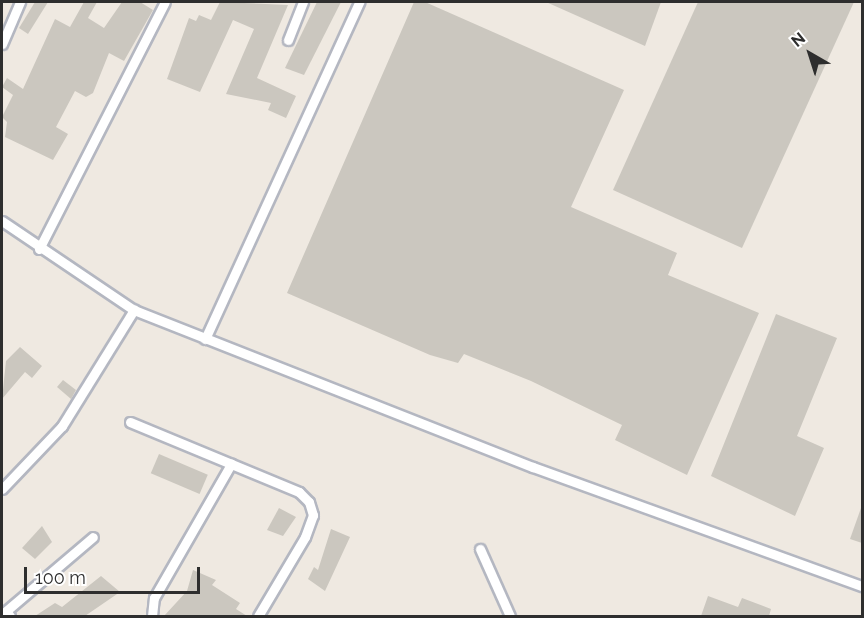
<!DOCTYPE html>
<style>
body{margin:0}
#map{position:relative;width:864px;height:618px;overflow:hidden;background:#efe9e1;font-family:Raleway,sans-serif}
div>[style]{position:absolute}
.building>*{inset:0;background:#cbc7bf;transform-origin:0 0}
.roads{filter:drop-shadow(2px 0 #b4b7c1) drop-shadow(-2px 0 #b4b7c1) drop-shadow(0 2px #b4b7c1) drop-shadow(0 -2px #b4b7c1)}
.minor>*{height:9px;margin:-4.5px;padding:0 4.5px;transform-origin:4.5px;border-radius:4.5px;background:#fff}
span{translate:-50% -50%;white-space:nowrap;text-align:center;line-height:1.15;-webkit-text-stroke:4.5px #fff;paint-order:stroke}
.frame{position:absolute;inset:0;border:3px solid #2e2e2e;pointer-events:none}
.north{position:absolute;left:780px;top:24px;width:60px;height:60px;-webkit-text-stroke:4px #fff;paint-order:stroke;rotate:321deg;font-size:16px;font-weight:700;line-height:24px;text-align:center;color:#2e2e2e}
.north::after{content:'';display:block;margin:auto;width:21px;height:27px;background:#2e2e2e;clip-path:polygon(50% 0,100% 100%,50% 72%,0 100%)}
.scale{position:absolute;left:24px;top:567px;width:176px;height:27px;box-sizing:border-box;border:3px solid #2e2e2e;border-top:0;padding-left:8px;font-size:18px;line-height:21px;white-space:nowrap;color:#2e2e2e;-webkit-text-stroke:4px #fff;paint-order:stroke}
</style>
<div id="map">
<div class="building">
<i style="clip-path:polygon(35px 2px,48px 2px,28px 34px,19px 28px)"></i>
<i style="clip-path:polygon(84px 2px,97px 2px,88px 18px,104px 28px,122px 2px,140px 2px,153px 10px,124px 61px,109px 53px,93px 93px,86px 97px,75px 91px,56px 127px,68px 134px,53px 160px,5px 137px,7px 122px,2px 117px,13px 95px,2px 87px,7px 78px,23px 89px,55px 19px,70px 27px)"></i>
<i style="clip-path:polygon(220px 2px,288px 5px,257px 78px,296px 96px,286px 118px,268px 110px,271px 103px,226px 94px,254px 29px,233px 20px,200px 92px,167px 79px,189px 18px,196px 21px,199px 15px,211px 20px)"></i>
<i style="clip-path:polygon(317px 2px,341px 2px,304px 75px,285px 68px)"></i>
<i style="clip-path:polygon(414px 2px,425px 2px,624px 90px,571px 207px,677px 253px,668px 275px,759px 313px,687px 475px,615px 440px,622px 425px,531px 381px,464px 354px,458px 363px,430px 355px,287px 293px)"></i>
<i style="clip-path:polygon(546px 2px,661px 2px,645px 46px)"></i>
<i style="clip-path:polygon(698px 2px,854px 2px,742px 248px,613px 190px)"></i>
<i style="clip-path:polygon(776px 314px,837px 338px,797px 436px,824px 448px,795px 516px,711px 476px)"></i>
<i style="clip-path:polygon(20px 347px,42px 366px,32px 378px,25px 372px,2px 399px,6px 361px)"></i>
<i style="clip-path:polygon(63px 380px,76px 390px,71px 399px,57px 387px)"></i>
<i style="left:159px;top:454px;width:53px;height:21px;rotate:23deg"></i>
<i style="clip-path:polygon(279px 508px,296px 517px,283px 536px,267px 530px)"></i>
<i style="clip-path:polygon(861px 508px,862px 508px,862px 543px,850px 539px)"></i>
<i style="clip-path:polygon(42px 526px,52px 542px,35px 559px,22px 548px)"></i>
<i style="clip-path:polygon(331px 529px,350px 537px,325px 591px,308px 579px,314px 567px,318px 570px)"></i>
<i style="clip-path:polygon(193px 570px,216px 580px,212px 585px,240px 603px,236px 609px,247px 616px,164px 616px,187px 591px)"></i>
<i style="clip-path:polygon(101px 576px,120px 592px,85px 616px,35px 616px,55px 603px,62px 607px)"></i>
<i style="clip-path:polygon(708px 596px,738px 607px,742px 598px,771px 609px,769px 616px,701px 616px)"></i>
</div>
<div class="roads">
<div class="minor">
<i style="left:288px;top:40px;width:41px;rotate:-68.5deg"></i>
<i style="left:2px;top:44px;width:46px;rotate:-66.8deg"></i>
<i style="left:2px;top:221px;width:159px;rotate:34deg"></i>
<i style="left:134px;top:310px;width:429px;rotate:21.5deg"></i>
<i style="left:533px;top:467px;width:350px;rotate:19.9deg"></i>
<i style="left:39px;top:249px;width:277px;rotate:-63deg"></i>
<i style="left:205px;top:339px;width:371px;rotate:-65.4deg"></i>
<i style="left:130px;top:422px;width:183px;rotate:22.5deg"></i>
<i style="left:299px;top:492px;width:14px;rotate:45deg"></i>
<i style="left:309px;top:502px;width:14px;rotate:73deg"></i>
<i style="left:313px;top:515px;width:23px;rotate:110deg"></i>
<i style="left:305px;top:537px;width:92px;rotate:120.7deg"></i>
<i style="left:2px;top:489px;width:87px;rotate:-46.4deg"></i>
<i style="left:62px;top:426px;width:137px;rotate:-58.2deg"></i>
<i style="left:480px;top:549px;width:73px;rotate:65.9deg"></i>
<i style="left:10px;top:616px;width:6px;rotate:-129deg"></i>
<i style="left:6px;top:611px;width:114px;rotate:-40.4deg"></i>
<i style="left:152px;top:616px;width:18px;rotate:-84deg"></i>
<i style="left:154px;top:598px;width:155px;rotate:-60.1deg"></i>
</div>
</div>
<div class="frame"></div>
<div class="north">N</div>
<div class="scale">100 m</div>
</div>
